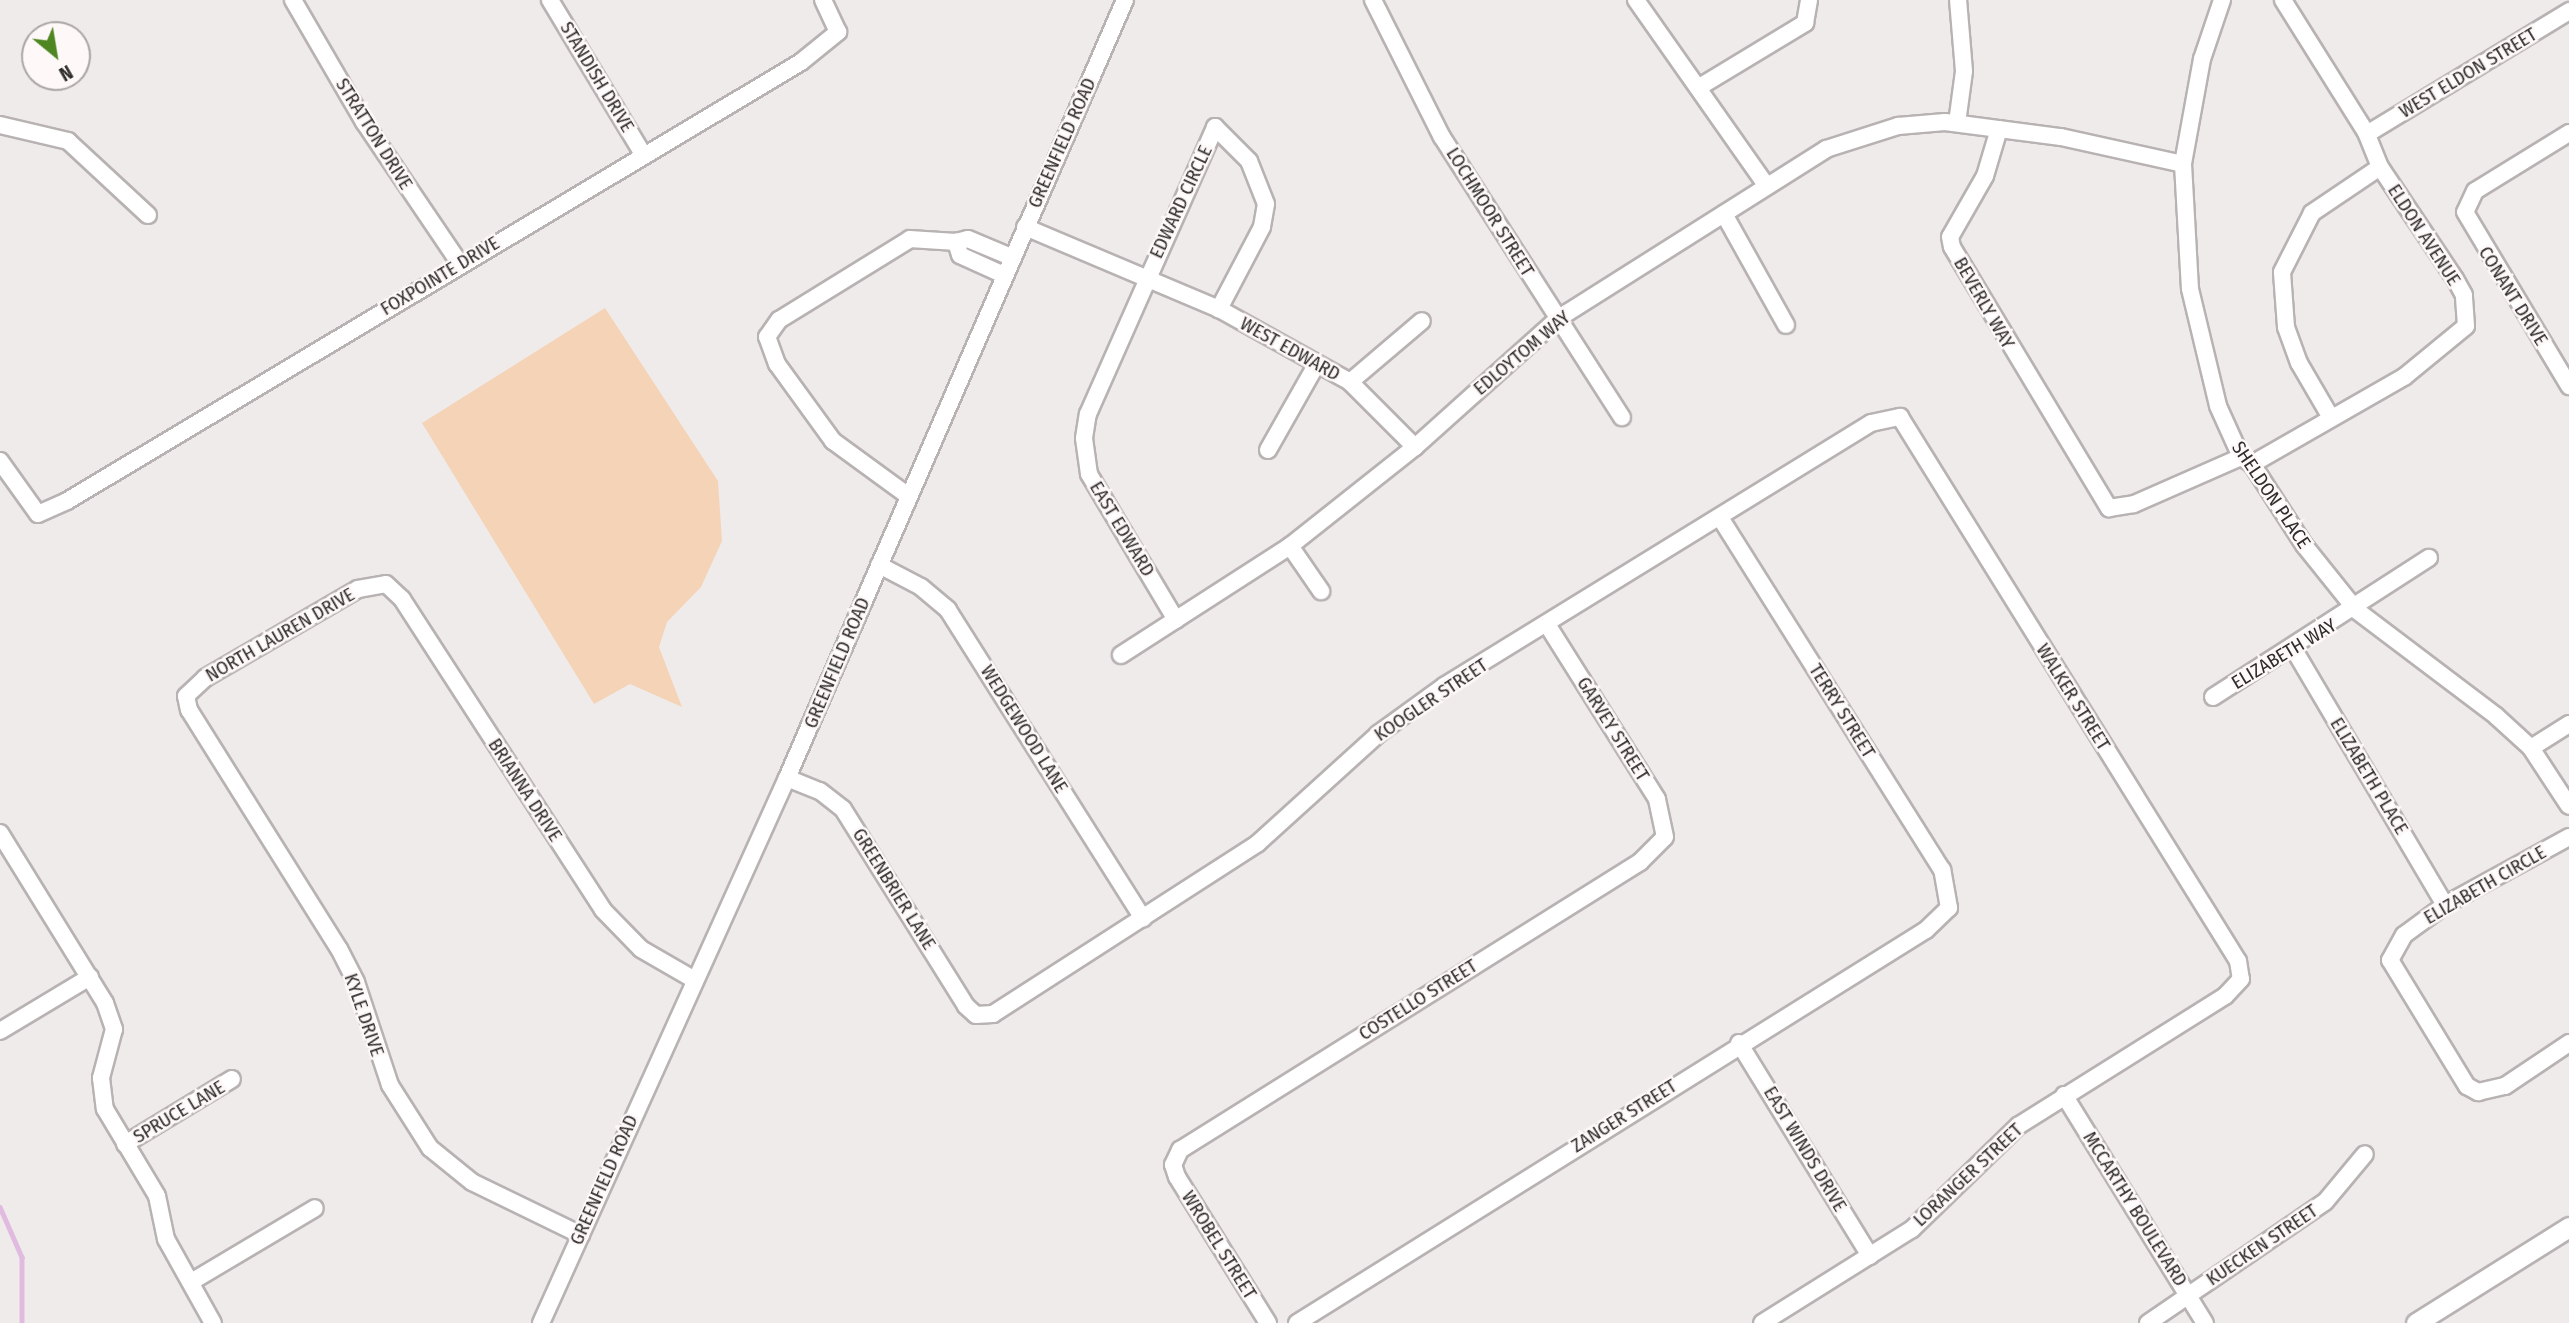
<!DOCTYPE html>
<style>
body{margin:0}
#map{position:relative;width:2569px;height:1323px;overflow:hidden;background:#f0ebeb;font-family:"Fira Sans Condensed",sans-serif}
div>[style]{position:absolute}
.green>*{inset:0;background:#f4d3b6}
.stream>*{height:4.5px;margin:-2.25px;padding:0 2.25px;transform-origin:2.25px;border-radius:2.25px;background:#e1bbdf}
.roads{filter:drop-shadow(2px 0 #b8b2b2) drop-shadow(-2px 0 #b8b2b2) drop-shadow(0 2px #b8b2b2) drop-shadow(0 -2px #b8b2b2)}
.minor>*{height:16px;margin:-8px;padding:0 8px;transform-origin:8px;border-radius:8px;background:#fff}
.tertiary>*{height:19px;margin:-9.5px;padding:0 9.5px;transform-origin:9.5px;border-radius:9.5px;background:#fff}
span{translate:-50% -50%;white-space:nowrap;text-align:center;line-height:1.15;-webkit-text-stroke:5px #fef8f8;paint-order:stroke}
.street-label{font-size:19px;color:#2e2c2c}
.north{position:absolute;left:21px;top:21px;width:70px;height:70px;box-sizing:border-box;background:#fef8f8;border:2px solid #aba6a6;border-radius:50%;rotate:150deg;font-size:19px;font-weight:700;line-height:28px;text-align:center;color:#2e2c2c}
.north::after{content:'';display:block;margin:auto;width:24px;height:32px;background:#4e8621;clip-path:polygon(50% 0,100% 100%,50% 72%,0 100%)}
</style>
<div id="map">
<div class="green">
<i style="clip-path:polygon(605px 308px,718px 481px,722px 541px,701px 587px,667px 622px,659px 647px,682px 707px,630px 684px,594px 704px,422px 423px)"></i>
</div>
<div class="stream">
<i style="left:0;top:1207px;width:55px;rotate:66.3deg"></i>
<i style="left:22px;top:1257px;width:66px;rotate:90deg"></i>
</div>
<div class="roads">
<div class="minor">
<i style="left:293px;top:0;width:141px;rotate:59.8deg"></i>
<i style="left:364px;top:122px;width:171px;rotate:55.9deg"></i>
<i style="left:550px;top:0;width:180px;rotate:58.9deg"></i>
<i style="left:1373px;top:0;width:153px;rotate:63.3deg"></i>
<i style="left:1442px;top:137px;width:333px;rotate:57.3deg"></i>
<i style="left:1636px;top:0;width:226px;rotate:54.9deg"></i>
<i style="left:2222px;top:0;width:62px;rotate:108.7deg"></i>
<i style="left:2202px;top:59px;width:107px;rotate:100.3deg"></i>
<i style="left:2183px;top:164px;width:125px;rotate:86.8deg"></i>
<i style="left:2190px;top:289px;width:120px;rotate:76.5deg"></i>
<i style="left:2218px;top:406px;width:56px;rotate:65.7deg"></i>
<i style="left:2241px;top:457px;width:13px;rotate:32deg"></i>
<i style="left:2252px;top:464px;width:96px;rotate:57.3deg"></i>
<i style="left:2304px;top:545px;width:83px;rotate:51.3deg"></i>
<i style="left:2356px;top:610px;width:176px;rotate:37.1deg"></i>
<i style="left:2496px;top:716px;width:47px;rotate:42.4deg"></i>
<i style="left:2531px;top:748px;width:69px;rotate:56.8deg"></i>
<i style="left:1701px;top:86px;width:122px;rotate:-31.2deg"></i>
<i style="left:1805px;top:23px;width:23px;rotate:-80deg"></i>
<i style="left:1957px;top:123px;width:52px;rotate:-82.3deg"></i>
<i style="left:1964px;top:71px;width:71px;rotate:-94.8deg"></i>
<i style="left:0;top:125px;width:70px;rotate:13.2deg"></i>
<i style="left:68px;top:141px;width:109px;rotate:42.8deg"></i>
<i style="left:1999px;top:129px;width:49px;rotate:106.6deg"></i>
<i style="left:1985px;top:176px;width:70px;rotate:119.8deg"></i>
<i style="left:1950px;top:237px;width:10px;rotate:79deg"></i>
<i style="left:1952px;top:247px;width:305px;rotate:59deg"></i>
<i style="left:2109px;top:508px;width:25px;rotate:-9deg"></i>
<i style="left:2134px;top:504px;width:117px;rotate:-23.7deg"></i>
<i style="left:2569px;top:133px;width:110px;rotate:148.3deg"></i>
<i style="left:2475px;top:191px;width:23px;rotate:115deg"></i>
<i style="left:2465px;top:212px;width:203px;rotate:59.1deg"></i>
<i style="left:2367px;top:134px;width:237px;rotate:-31.3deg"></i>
<i style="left:1724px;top:214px;width:127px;rotate:60.8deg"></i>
<i style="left:1025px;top:227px;width:211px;rotate:22.9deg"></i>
<i style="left:1219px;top:309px;width:150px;rotate:29.1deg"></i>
<i style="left:1350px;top:382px;width:92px;rotate:45deg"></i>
<i style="left:1004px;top:275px;width:48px;rotate:-155.6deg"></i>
<i style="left:960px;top:255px;width:14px;rotate:-107deg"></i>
<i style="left:956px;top:242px;width:12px;rotate:-14deg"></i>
<i style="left:968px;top:239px;width:47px;rotate:22.7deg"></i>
<i style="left:1350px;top:382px;width:94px;rotate:-40.3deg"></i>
<i style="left:2330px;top:416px;width:61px;rotate:-120.3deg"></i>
<i style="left:2299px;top:363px;width:38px;rotate:-110deg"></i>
<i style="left:2286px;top:327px;width:55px;rotate:-94.2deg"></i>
<i style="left:2282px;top:272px;width:66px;rotate:-63deg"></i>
<i style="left:2312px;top:213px;width:82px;rotate:-34.1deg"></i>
<i style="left:1268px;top:450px;width:98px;rotate:-60.5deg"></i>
<i style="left:0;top:461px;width:65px;rotate:54.4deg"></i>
<i style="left:38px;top:514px;width:32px;rotate:-24deg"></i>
<i style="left:67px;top:501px;width:855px;rotate:-30.88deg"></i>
<i style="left:801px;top:62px;width:48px;rotate:-39deg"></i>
<i style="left:838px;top:32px;width:35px;rotate:-115deg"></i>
<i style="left:2252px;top:464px;width:175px;rotate:-29.8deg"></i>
<i style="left:2404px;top:377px;width:80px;rotate:-39.4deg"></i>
<i style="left:2466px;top:326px;width:31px;rotate:-94deg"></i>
<i style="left:2464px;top:295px;width:18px;rotate:-119deg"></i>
<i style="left:2455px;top:279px;width:135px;rotate:-123.8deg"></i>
<i style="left:2380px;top:167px;width:35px;rotate:-112deg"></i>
<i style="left:2367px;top:134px;width:158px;rotate:-122.1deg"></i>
<i style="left:907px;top:495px;width:92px;rotate:-143.9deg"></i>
<i style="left:833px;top:441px;width:95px;rotate:-126deg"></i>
<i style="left:777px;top:364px;width:29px;rotate:-110deg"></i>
<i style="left:767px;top:337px;width:21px;rotate:-55deg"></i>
<i style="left:779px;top:320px;width:154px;rotate:-31.7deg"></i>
<i style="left:910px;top:239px;width:46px;rotate:3.7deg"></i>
<i style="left:1290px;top:546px;width:55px;rotate:55.4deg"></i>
<i style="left:879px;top:565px;width:47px;rotate:27.6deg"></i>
<i style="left:921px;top:587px;width:35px;rotate:40deg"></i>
<i style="left:948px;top:610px;width:365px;rotate:57.7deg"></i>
<i style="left:1176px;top:620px;width:170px;rotate:-120.8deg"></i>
<i style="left:1089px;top:474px;width:36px;rotate:-98deg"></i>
<i style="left:1084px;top:438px;width:24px;rotate:-81deg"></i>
<i style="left:1088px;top:414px;width:314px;rotate:-66.1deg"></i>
<i style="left:1215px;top:127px;width:48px;rotate:45deg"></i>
<i style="left:1249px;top:161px;width:46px;rotate:68.4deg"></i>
<i style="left:1266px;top:204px;width:23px;rotate:100deg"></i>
<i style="left:1262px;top:227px;width:93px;rotate:117.7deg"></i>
<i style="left:2293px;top:648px;width:299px;rotate:59.4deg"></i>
<i style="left:1121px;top:655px;width:201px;rotate:-32.8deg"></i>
<i style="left:1290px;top:546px;width:159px;rotate:-38.4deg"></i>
<i style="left:1415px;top:447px;width:193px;rotate:-41.9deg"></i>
<i style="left:1559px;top:318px;width:316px;rotate:-32.3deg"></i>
<i style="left:1826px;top:149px;width:76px;rotate:-17.7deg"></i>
<i style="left:1898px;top:126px;width:47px;rotate:-4.9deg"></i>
<i style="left:1945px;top:122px;width:117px;rotate:7.4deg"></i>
<i style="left:2061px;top:137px;width:125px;rotate:12.5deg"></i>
<i style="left:2213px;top:697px;width:257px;rotate:-32.8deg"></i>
<i style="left:2531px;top:748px;width:45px;rotate:-32.3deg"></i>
<i style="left:787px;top:778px;width:35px;rotate:22deg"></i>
<i style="left:820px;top:791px;width:29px;rotate:38deg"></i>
<i style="left:843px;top:809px;width:232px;rotate:58deg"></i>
<i style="left:966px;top:1006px;width:13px;rotate:42deg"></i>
<i style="left:976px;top:1015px;width:17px;rotate:-3deg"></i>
<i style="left:993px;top:1014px;width:315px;rotate:-32.8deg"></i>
<i style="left:1258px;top:843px;width:162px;rotate:-42.2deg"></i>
<i style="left:1378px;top:734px;width:82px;rotate:-36deg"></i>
<i style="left:1444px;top:686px;width:501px;rotate:-31.63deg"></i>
<i style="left:1871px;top:423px;width:30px;rotate:-12deg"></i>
<i style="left:1900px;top:417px;width:640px;rotate:58.15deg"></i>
<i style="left:2238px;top:961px;width:18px;rotate:81deg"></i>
<i style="left:2241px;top:979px;width:23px;rotate:133deg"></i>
<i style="left:2225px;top:996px;width:244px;rotate:147.9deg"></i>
<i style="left:2018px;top:1126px;width:148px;rotate:135.8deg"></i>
<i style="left:1912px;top:1229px;width:177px;rotate:147.9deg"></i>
<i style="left:0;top:833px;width:200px;rotate:58.3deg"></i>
<i style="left:105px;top:1003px;width:28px;rotate:71deg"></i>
<i style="left:114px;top:1029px;width:51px;rotate:104.9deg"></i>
<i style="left:101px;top:1078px;width:31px;rotate:83deg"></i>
<i style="left:105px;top:1109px;width:101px;rotate:59.1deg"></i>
<i style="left:157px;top:1196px;width:44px;rotate:78.2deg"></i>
<i style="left:166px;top:1239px;width:96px;rotate:60.8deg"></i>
<i style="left:2569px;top:837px;width:141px;rotate:151.3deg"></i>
<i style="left:2445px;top:905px;width:51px;rotate:143.8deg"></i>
<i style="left:2404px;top:935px;width:29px;rotate:119deg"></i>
<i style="left:2390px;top:960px;width:148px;rotate:58.6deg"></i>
<i style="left:2467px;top:1086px;width:13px;rotate:29deg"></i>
<i style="left:2478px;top:1092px;width:28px;rotate:-13deg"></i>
<i style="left:2505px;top:1086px;width:77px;rotate:-33.9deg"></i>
<i style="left:0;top:1031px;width:105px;rotate:-31deg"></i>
<i style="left:1739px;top:1043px;width:250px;rotate:58.4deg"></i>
<i style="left:2064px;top:1095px;width:268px;rotate:58.3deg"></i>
<i style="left:125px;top:1144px;width:125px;rotate:-31.3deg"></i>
<i style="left:581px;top:1235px;width:121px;rotate:-154.1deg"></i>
<i style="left:472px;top:1182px;width:54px;rotate:-141deg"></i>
<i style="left:430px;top:1148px;width:75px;rotate:-122.4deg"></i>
<i style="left:390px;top:1085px;width:108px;rotate:-108.3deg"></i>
<i style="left:356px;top:982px;width:37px;rotate:-117deg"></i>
<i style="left:339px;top:949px;width:282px;rotate:-122.1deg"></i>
<i style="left:189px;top:710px;width:14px;rotate:-102deg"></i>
<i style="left:186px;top:696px;width:26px;rotate:-43deg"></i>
<i style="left:205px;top:678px;width:177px;rotate:-30.2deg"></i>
<i style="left:358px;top:589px;width:28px;rotate:-10deg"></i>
<i style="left:386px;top:584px;width:22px;rotate:43deg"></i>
<i style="left:402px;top:599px;width:370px;rotate:57.1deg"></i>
<i style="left:603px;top:910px;width:54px;rotate:45.7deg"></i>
<i style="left:641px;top:949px;width:60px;rotate:30deg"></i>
<i style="left:191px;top:1282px;width:144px;rotate:-30.8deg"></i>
<i style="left:541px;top:1323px;width:598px;rotate:-65.71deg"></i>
<i style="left:787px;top:778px;width:848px;rotate:-66.52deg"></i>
<i style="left:1268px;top:1323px;width:172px;rotate:-121.9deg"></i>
<i style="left:1177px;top:1177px;width:13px;rotate:-108deg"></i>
<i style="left:1173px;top:1165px;width:17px;rotate:-65deg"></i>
<i style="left:1180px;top:1150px;width:543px;rotate:-32.05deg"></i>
<i style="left:1640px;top:862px;width:35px;rotate:-45deg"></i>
<i style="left:1665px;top:837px;width:39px;rotate:-102deg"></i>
<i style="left:1657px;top:799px;width:204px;rotate:-122.2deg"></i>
<i style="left:1297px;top:1323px;width:742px;rotate:-32deg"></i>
<i style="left:1926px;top:930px;width:32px;rotate:-44deg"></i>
<i style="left:1949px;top:908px;width:39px;rotate:-100deg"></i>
<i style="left:1942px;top:870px;width:416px;rotate:-122.2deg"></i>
<i style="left:2148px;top:1323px;width:214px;rotate:-34.4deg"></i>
<i style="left:2325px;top:1202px;width:62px;rotate:-50.2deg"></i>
</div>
<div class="tertiary">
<i style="left:2416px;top:1323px;width:181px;rotate:-32.1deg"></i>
</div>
</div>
<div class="street-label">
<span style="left:2468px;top:73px;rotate:-31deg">WEST ELDON STREET</span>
<span style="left:597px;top:77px;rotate:59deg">STANDISH DRIVE</span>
<span style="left:374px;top:134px;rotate:58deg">STRATTON DRIVE</span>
<span style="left:1062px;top:143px;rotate:-66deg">GREENFIELD ROAD</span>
<span style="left:1181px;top:202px;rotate:-65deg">EDWARD CIRCLE</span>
<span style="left:1490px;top:212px;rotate:58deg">LOCHMOOR STREET</span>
<span style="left:2424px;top:235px;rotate:57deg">ELDON AVENUE</span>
<span style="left:440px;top:276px;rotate:-31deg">FOXPOINTE DRIVE</span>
<span style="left:2513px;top:296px;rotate:58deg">CONANT DRIVE</span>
<span style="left:1984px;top:303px;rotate:60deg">BEVERLY WAY</span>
<span style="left:1290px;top:349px;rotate:29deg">WEST EDWARD</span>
<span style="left:1522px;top:353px;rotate:-40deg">EDLOYTOM WAY</span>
<span style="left:2271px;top:495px;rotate:56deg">SHELDON PLACE</span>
<span style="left:1122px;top:529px;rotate:59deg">EAST EDWARD</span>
<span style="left:280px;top:635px;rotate:-30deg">NORTH LAUREN DRIVE</span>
<span style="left:2284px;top:654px;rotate:-31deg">ELIZABETH WAY</span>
<span style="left:837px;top:663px;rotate:-67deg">GREENFIELD ROAD</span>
<span style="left:2073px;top:697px;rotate:58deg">WALKER STREET</span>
<span style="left:1431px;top:700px;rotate:-34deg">KOOGLER STREET</span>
<span style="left:1842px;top:711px;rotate:58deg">TERRY STREET</span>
<span style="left:1024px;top:729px;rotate:58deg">WEDGEWOOD LANE</span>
<span style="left:1613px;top:729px;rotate:58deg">GARVEY STREET</span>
<span style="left:2369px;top:776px;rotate:59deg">ELIZABETH PLACE</span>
<span style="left:525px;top:790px;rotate:57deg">BRIANNA DRIVE</span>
<span style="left:2485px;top:885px;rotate:-30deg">ELIZABETH CIRCLE</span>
<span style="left:894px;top:889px;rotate:58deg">GREENBRIER LANE</span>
<span style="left:1418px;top:1000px;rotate:-32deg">COSTELLO STREET</span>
<span style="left:364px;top:1015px;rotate:71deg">KYLE DRIVE</span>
<span style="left:179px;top:1112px;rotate:-31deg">SPRUCE LANE</span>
<span style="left:1624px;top:1116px;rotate:-32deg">ZANGER STREET</span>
<span style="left:1805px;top:1149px;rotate:59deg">EAST WINDS DRIVE</span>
<span style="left:1968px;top:1175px;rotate:-43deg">LORANGER STREET</span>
<span style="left:604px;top:1180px;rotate:-66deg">GREENFIELD ROAD</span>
<span style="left:2135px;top:1209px;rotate:58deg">MCCARTHY BOULEVARD</span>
<span style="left:1219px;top:1245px;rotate:58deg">WROBEL STREET</span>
<span style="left:2262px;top:1245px;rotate:-34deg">KUECKEN STREET</span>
</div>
<div class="north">N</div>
</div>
